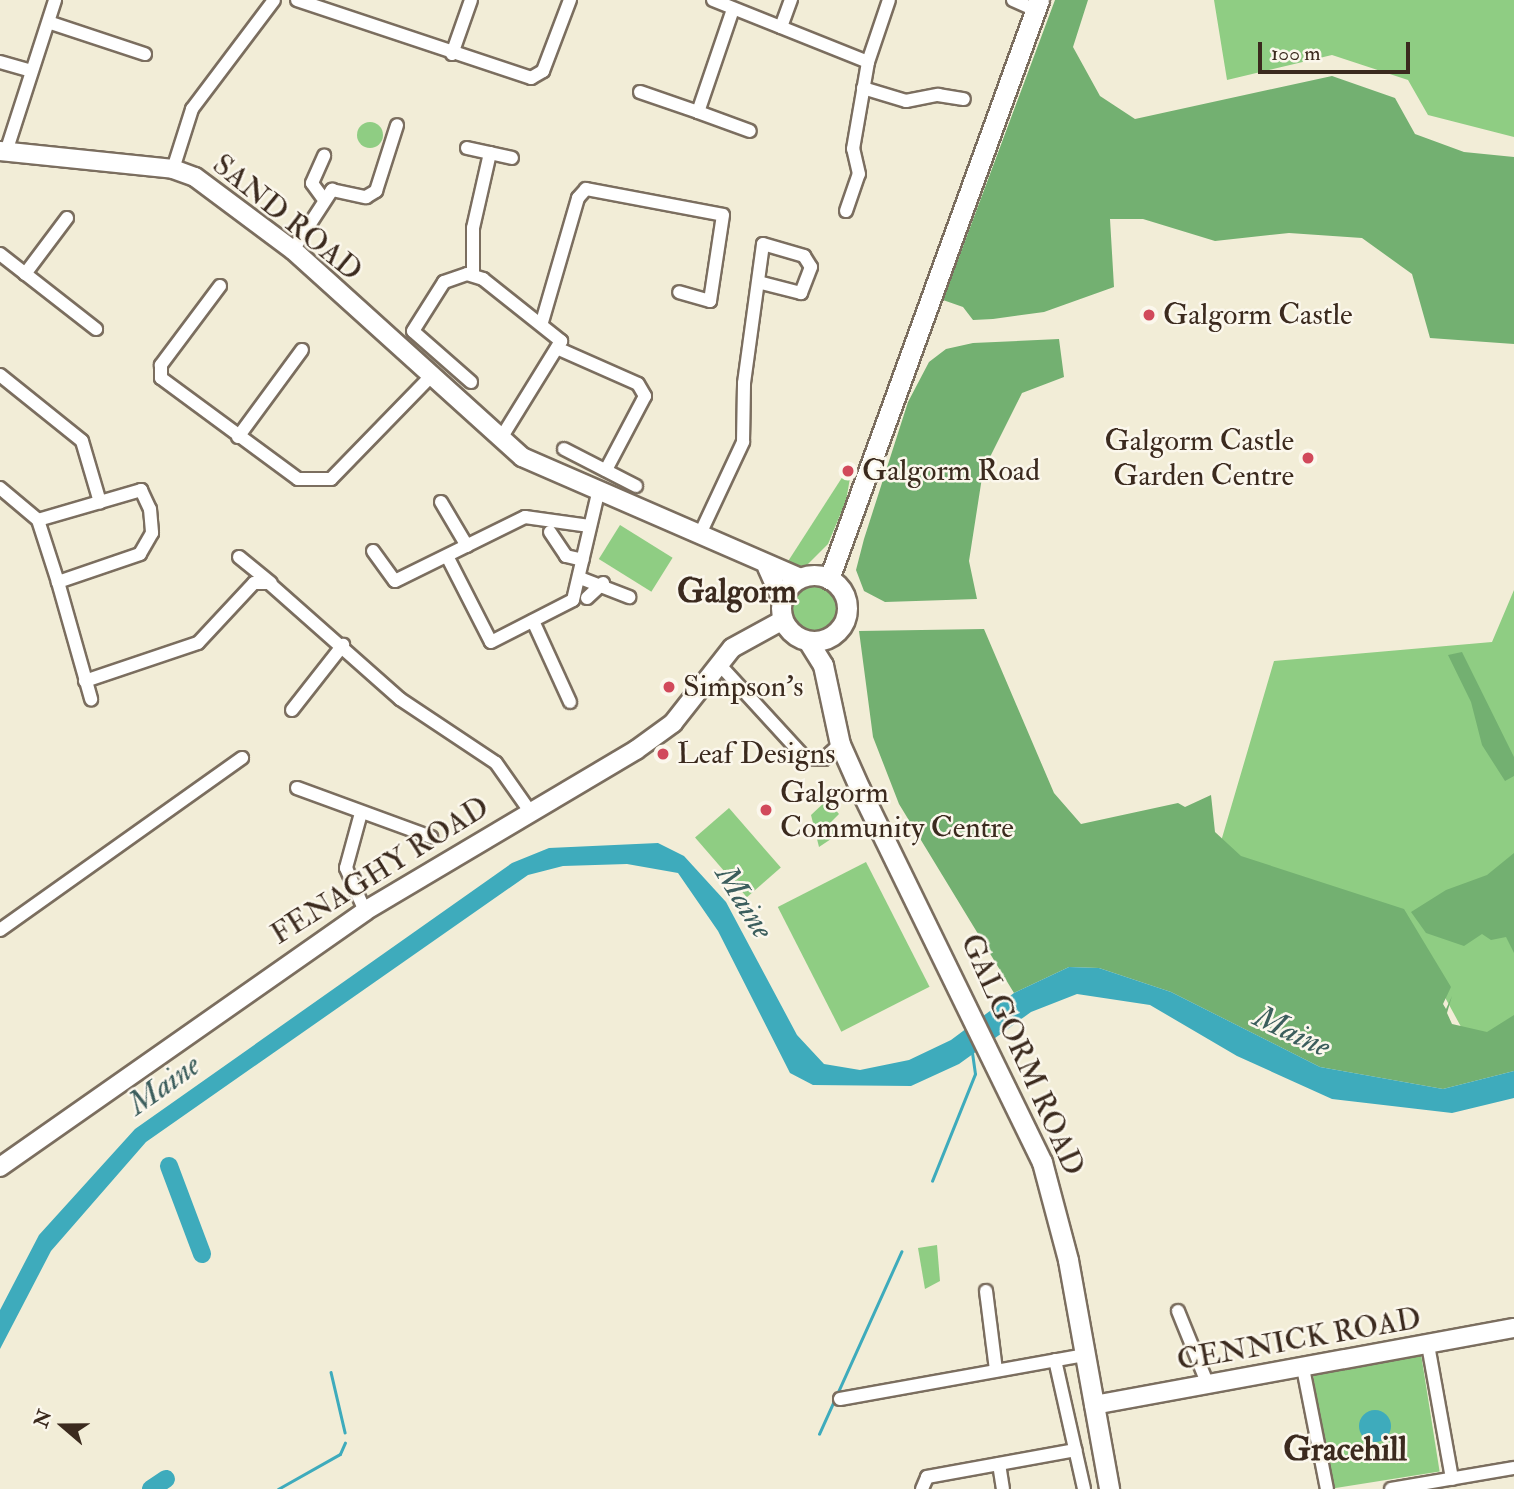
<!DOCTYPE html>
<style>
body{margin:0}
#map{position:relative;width:1514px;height:1489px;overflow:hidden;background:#f2edd7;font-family:"IM FELL Double Pica",serif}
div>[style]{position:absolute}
.green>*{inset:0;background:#8fcd83;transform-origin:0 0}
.round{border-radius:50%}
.forest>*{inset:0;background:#73b071}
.water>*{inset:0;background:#3eabbc}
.stream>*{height:2.5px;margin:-1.25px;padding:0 1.25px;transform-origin:1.25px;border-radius:1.25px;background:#3eabbc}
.river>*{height:18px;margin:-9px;padding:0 9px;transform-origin:9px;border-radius:9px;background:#3eabbc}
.roads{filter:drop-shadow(2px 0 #7b6e5f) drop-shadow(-2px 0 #7b6e5f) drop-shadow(0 2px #7b6e5f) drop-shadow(0 -2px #7b6e5f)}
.street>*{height:12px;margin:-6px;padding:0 6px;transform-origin:6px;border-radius:6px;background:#fff}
.secondary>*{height:18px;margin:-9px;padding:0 9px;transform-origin:9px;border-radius:9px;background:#fff}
.primary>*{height:19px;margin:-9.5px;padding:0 9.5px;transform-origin:9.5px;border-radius:9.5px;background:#fff}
.primary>.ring{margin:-9.5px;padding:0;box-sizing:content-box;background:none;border:19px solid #fff;border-radius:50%}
.dots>*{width:19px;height:19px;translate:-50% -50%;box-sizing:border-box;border:4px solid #fbf7ec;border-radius:50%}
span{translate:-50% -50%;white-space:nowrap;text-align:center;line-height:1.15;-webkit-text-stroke:5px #fbf7ec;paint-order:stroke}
.street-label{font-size:30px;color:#3b2a1e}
.poi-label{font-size:30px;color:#3b2a1e}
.left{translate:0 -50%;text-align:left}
.right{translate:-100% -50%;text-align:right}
.water-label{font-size:32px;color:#3c5e5d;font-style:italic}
.quarter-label{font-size:33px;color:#3b2a1e;font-weight:700}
.north{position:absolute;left:28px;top:1391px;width:70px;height:70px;-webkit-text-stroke:5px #fbf7ec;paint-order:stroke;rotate:290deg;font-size:19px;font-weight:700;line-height:28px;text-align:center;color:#3b2a1e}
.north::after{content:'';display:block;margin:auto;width:24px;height:32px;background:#3b2a1e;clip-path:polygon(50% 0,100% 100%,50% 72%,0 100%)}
.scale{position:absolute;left:1258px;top:42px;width:152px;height:32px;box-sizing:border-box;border:4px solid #3b2a1e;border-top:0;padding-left:9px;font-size:21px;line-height:24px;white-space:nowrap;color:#3b2a1e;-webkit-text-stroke:5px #fbf7ec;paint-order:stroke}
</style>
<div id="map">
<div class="green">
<i style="clip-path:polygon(1214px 0,1514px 0,1514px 137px,1428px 115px,1408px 80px,1332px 55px,1227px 80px)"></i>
<i class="round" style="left:357px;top:122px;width:26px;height:26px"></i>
<i style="clip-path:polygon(843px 476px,850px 478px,846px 501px,828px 544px,805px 567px,785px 566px)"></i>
<i style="left:620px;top:525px;width:62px;height:40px;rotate:32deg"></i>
<i class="round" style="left:787px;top:582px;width:50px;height:50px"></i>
<i style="clip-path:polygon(1514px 590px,1514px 1016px,1492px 1037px,1466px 1036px,1397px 909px,1217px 855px,1274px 661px,1492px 642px)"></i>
<i style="clip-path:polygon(827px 800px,839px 814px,830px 823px,840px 825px,837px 835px,819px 847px,811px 815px)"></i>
<i style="left:729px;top:808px;width:79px;height:45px;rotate:49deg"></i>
<i style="left:866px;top:862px;width:140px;height:99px;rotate:63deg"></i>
<i style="clip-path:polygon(937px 1245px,940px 1281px,925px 1289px,918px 1248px)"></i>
<i style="left:1421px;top:1354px;width:119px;height:110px;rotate:81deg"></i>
</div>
<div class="forest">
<i style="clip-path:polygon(1055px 0,1088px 0,1073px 47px,1100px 96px,1135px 119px,1332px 76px,1395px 98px,1415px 134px,1464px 152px,1514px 157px,1514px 344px,1430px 338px,1412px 274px,1362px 238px,1289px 233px,1215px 241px,1143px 219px,1110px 219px,1114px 287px,1044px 312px,993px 319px,973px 320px,963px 307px,943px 300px)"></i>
<i style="clip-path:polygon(1059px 339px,1064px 377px,1022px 393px,983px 471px,969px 561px,977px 599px,885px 602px,864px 591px,856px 570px,864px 539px,908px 402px,929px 362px,946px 349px,973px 343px)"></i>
<i style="clip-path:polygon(984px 629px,1054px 793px,1081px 824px,1178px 803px,1185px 807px,1211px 795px,1215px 832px,1241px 856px,1404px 909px,1451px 987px,1443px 1004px,1446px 1009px,1452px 996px,1447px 1013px,1452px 1024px,1487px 1032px,1514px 1015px,1514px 1071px,1443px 1089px,1320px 1067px,1171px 992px,1099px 968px,1069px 967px,1014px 993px,899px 804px,873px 737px,859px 631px)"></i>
<i style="clip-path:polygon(1462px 652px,1514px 757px,1514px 776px,1505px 781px,1482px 745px,1471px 702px,1448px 655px)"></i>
<i style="clip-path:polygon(1514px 853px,1514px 953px,1506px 937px,1491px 940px,1482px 934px,1464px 946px,1426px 933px,1411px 912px,1446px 890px,1487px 875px)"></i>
</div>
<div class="water">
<i style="clip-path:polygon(658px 843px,684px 856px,726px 902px,797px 1035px,824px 1064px,860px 1070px,909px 1060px,951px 1040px,1014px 993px,1069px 967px,1099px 968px,1171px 992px,1320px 1067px,1443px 1089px,1514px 1071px,1514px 1098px,1452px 1113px,1332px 1099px,1237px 1056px,1150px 1005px,1077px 994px,1031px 1012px,959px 1064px,911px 1086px,813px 1085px,790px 1073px,718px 931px,678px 873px,627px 864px,563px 866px,528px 875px,146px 1142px,51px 1251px,0 1349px,0 1310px,39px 1235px,135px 1129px,512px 863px,549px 848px)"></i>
<i class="round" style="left:1359px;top:1410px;width:32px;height:32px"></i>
</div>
<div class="stream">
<i style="left:932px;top:1181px;width:115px;rotate:-68.1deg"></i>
<i style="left:975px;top:1074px;width:21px;rotate:-98deg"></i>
<i style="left:331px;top:1372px;width:62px;rotate:76.9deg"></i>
<i style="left:819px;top:1434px;width:200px;rotate:-65.7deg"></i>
<i style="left:278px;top:1489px;width:71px;rotate:-29.4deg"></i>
<i style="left:340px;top:1454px;width:12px;rotate:-66deg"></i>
</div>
<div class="river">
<i style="left:169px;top:1166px;width:94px;rotate:69.4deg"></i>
<i style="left:151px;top:1489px;width:18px;rotate:-34deg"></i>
</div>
<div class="roads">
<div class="street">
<i style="left:297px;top:0;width:247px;rotate:18.4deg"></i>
<i style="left:531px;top:78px;width:14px;rotate:-30deg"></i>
<i style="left:543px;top:71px;width:76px;rotate:-69.2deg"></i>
<i style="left:713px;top:0;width:167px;rotate:21.8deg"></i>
<i style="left:1013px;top:0;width:24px;rotate:24deg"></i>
<i style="left:51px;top:23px;width:99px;rotate:18.3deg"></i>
<i style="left:781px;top:27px;width:29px;rotate:-70deg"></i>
<i style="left:452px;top:54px;width:57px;rotate:-70.6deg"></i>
<i style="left:0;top:62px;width:32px;rotate:16deg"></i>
<i style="left:863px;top:88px;width:45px;rotate:16.8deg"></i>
<i style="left:906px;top:101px;width:33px;rotate:-11deg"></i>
<i style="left:938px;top:95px;width:26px;rotate:9deg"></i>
<i style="left:640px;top:92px;width:61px;rotate:19deg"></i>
<i style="left:698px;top:112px;width:109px;rotate:-71.2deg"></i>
<i style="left:698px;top:112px;width:55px;rotate:20.1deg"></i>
<i style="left:467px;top:148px;width:46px;rotate:12.5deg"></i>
<i style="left:6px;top:152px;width:160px;rotate:-72.1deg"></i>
<i style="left:173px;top:169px;width:63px;rotate:-72.4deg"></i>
<i style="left:192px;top:109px;width:136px;rotate:-53deg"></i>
<i style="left:322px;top:197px;width:17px;rotate:-126deg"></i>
<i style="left:312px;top:183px;width:30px;rotate:-66deg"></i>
<i style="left:846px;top:211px;width:39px;rotate:-71deg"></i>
<i style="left:859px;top:174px;width:26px;rotate:-103deg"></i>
<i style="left:853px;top:149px;width:88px;rotate:-80.2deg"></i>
<i style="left:868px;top:62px;width:65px;rotate:-71.3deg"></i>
<i style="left:293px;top:250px;width:72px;rotate:-57deg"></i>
<i style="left:332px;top:190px;width:35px;rotate:12deg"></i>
<i style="left:366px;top:197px;width:12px;rotate:-31deg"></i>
<i style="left:376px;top:191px;width:69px;rotate:-72.3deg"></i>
<i style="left:0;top:254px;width:122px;rotate:38deg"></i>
<i style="left:25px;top:274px;width:70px;rotate:-53.1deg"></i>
<i style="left:473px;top:274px;width:46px;rotate:-90deg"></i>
<i style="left:473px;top:228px;width:77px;rotate:-77.2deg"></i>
<i style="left:220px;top:286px;width:99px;rotate:126.8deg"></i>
<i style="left:161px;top:365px;width:13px;rotate:90deg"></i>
<i style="left:161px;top:378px;width:170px;rotate:36.4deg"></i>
<i style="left:298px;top:479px;width:33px"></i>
<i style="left:331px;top:479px;width:144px;rotate:-45.8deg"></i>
<i style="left:542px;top:322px;width:129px;rotate:-73.8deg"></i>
<i style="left:578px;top:198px;width:12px;rotate:-48deg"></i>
<i style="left:586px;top:189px;width:139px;rotate:10.7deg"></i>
<i style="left:723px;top:215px;width:87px;rotate:98.6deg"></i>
<i style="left:710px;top:301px;width:32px;rotate:-164deg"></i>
<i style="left:559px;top:349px;width:86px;rotate:23.9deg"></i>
<i style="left:638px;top:384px;width:14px;rotate:60deg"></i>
<i style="left:645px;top:396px;width:84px;rotate:117.8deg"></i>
<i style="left:0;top:375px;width:105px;rotate:38.8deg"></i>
<i style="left:82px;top:441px;width:64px;rotate:73.6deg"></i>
<i style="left:100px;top:502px;width:43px;rotate:-16.3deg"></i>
<i style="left:141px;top:490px;width:21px;rotate:65deg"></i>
<i style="left:150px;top:509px;width:24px;rotate:85deg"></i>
<i style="left:152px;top:533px;width:24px;rotate:120deg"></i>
<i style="left:140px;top:554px;width:87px;rotate:161.1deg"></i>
<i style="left:58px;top:582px;width:122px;rotate:74.2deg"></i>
<i style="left:471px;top:382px;width:77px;rotate:-138.7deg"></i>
<i style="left:413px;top:331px;width:58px;rotate:-57.7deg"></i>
<i style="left:444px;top:282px;width:24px;rotate:-19deg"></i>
<i style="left:467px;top:274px;width:17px;rotate:17deg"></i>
<i style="left:483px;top:279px;width:100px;rotate:38.5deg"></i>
<i style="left:561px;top:341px;width:114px;rotate:121.7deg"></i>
<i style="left:238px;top:437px;width:108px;rotate:-53.7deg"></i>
<i style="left:564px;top:449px;width:81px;rotate:27.2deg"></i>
<i style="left:0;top:488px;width:50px;rotate:40.1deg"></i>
<i style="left:38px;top:520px;width:65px;rotate:-16.2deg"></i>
<i style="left:441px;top:502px;width:51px;rotate:59.4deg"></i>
<i style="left:38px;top:520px;width:65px;rotate:72.1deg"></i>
<i style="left:550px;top:532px;width:29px;rotate:56deg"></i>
<i style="left:566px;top:556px;width:17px;rotate:13deg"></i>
<i style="left:700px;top:534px;width:102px;rotate:-64.9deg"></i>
<i style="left:743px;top:442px;width:59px;rotate:-89deg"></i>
<i style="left:744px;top:383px;width:140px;rotate:-82.2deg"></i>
<i style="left:763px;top:244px;width:43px;rotate:16.3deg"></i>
<i style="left:804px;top:256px;width:13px;rotate:58deg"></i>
<i style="left:811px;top:267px;width:28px;rotate:111deg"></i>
<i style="left:801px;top:293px;width:44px;rotate:-165.7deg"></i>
<i style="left:373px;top:551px;width:37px;rotate:54deg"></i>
<i style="left:395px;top:581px;width:145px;rotate:-26.2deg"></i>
<i style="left:525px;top:517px;width:65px;rotate:8deg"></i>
<i style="left:239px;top:557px;width:41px;rotate:39.1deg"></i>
<i style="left:448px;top:558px;width:94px;rotate:62.9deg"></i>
<i style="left:491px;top:642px;width:92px;rotate:-27.1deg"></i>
<i style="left:573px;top:600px;width:110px;rotate:-76.8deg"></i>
<i style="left:580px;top:578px;width:53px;rotate:21.2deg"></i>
<i style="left:587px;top:598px;width:22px;rotate:-43deg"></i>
<i style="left:533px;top:621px;width:89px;rotate:65.4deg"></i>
<i style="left:719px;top:664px;width:127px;rotate:47.5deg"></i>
<i style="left:805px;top:758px;width:19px;rotate:3deg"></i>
<i style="left:824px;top:759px;width:22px;rotate:-43deg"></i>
<i style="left:85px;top:681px;width:119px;rotate:-18.6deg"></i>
<i style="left:198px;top:643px;width:82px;rotate:-47deg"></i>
<i style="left:254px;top:583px;width:15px"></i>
<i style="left:269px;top:583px;width:175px;rotate:41.5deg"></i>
<i style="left:400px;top:699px;width:115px;rotate:33.7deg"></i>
<i style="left:496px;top:763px;width:57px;rotate:54.9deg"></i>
<i style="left:292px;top:710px;width:83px;rotate:-51.9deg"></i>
<i style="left:297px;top:788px;width:143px;rotate:20.1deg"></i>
<i style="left:361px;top:813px;width:57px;rotate:105.3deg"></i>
<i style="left:346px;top:868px;width:47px;rotate:66.2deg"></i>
<i style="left:0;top:930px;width:297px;rotate:-35.4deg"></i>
<i style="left:986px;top:1291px;width:80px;rotate:82.8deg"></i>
<i style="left:1178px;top:1311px;width:80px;rotate:67.9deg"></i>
<i style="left:1428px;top:1345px;width:136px;rotate:79.8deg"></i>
<i style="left:1055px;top:1360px;width:132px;rotate:77.3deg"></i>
<i style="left:1303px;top:1368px;width:123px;rotate:78.8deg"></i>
<i style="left:840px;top:1399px;width:248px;rotate:-10.2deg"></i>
<i style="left:999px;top:1464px;width:25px;rotate:81deg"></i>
<i style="left:922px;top:1489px;width:13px;rotate:-67deg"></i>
<i style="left:927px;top:1477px;width:151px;rotate:-10.3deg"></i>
<i style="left:1391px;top:1489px;width:125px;rotate:-9.7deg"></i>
</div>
<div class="secondary">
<i style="left:0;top:151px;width:174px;rotate:5.9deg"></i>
<i style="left:173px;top:169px;width:23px;rotate:20deg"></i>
<i style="left:195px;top:177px;width:122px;rotate:36.7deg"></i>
<i style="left:293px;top:250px;width:309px;rotate:42.1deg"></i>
<i style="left:522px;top:457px;width:303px;rotate:23.5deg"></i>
<i style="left:767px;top:567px;width:37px;rotate:66deg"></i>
<i style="left:0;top:1167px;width:446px;rotate:-35deg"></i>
<i style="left:365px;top:911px;width:315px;rotate:-30.7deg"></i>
<i style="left:636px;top:750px;width:46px;rotate:-36.1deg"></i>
<i style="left:673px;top:723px;width:95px;rotate:-51.8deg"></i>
<i style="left:732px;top:648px;width:58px;rotate:-28.8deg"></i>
<i style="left:1094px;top:1405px;width:427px;rotate:-10.4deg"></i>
</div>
<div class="primary">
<i class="ring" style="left:781px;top:575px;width:47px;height:47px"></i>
<i style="left:829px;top:579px;width:616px;rotate:-70.06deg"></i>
<i style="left:808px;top:641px;width:28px;rotate:58deg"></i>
<i style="left:823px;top:665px;width:81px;rotate:77.9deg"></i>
<i style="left:840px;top:744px;width:49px;rotate:66deg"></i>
<i style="left:860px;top:789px;width:415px;rotate:64deg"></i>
<i style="left:1042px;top:1162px;width:101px;rotate:75.1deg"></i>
<i style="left:1068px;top:1260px;width:233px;rotate:79.8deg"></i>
</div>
</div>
<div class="dots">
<i style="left:1149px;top:315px;background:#d1495b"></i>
<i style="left:1308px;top:458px;background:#d1495b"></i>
<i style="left:848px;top:471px;background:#d1495b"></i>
<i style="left:669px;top:687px;background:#d1495b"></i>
<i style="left:663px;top:754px;background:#d1495b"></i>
<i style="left:766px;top:810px;background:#d1495b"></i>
</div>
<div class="street-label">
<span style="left:287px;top:218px;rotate:39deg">SAND ROAD</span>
<span style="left:380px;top:871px;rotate:-32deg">FENAGHY ROAD</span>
<span style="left:1022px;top:1055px;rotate:66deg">GALGORM ROAD</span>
<span style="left:1299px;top:1340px;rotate:-10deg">CENNICK ROAD</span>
</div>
<div class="poi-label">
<span class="left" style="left:1163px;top:315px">Galgorm Castle</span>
<span class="right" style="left:1294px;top:458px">Galgorm Castle<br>Garden Centre</span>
<span class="left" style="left:862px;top:471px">Galgorm Road</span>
<span class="left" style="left:683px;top:687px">Simpson's</span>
<span class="left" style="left:677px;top:754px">Leaf Designs</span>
<span class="left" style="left:780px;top:810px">Galgorm<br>Community Centre</span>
</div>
<div class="water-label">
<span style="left:744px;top:902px;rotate:58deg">Maine</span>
<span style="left:1292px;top:1032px;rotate:25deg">Maine</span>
<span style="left:164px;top:1085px;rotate:-35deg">Maine</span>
</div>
<div class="quarter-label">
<span style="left:737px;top:592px">Galgorm</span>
<span style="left:1345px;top:1450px">Gracehill</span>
</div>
<div class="north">N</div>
<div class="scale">100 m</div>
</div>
